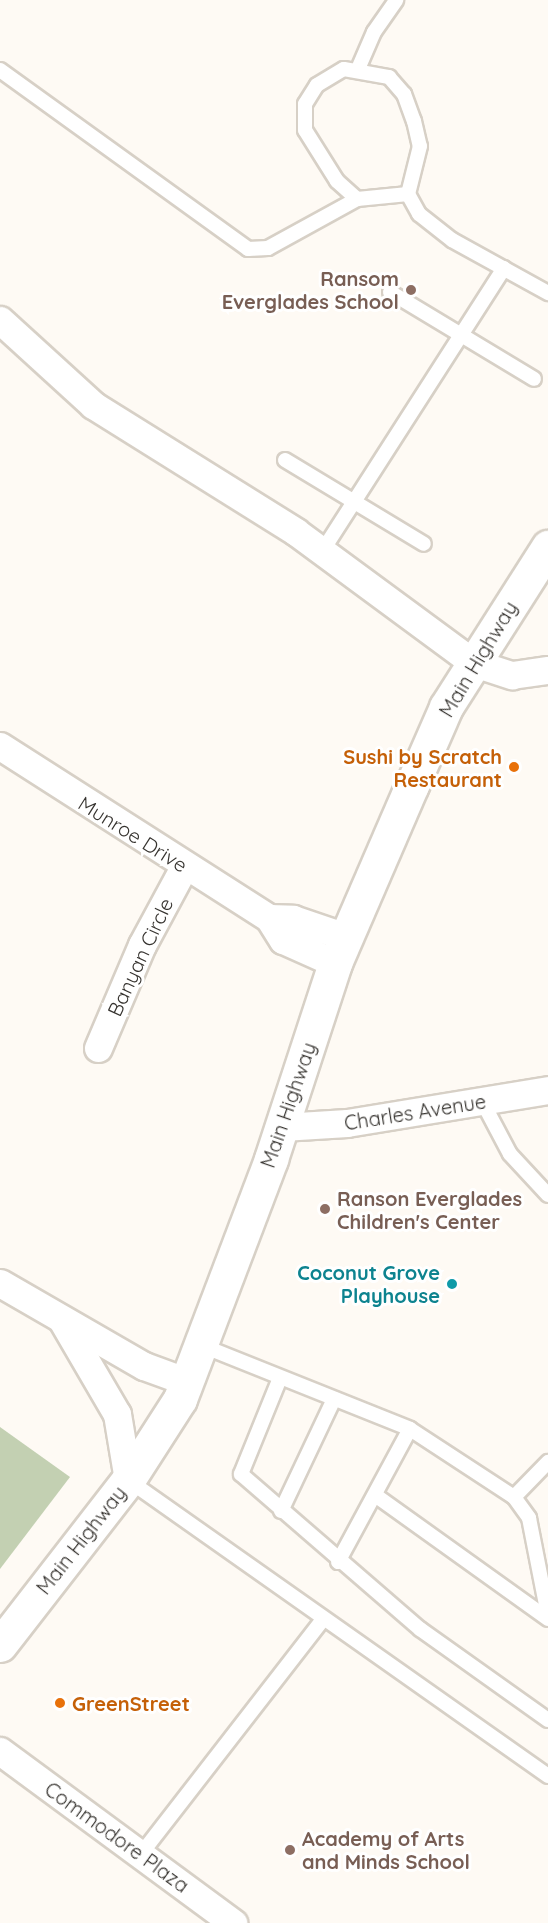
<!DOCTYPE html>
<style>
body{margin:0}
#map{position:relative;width:548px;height:1923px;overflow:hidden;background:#fefaf4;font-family:Quicksand,sans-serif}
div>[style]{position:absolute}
.green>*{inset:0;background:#c3d0b2}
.roads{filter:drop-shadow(2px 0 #d7d0c6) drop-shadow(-2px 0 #d7d0c6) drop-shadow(0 2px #d7d0c6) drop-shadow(0 -2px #d7d0c6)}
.service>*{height:14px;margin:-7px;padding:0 7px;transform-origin:7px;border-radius:7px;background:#fff}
.minor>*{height:27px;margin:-13.5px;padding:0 13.5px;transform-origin:13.5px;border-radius:13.5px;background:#fff}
.secondary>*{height:33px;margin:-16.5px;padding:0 16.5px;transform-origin:16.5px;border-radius:16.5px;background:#fff}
.dots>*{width:16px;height:16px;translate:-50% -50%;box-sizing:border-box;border:3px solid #fff;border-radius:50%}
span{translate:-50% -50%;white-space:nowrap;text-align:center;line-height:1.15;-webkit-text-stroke:6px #fff;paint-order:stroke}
.education-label{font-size:20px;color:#785e54;font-weight:700}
.right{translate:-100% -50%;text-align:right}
.left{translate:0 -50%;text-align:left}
.street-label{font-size:20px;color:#36332f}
.food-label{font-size:20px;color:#c56008;font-weight:700}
.culture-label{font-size:20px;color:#0d838f;font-weight:700}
</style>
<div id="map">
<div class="green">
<i style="clip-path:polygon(0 1427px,70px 1477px,0 1569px)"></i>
</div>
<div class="roads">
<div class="service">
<i style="left:358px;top:69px;width:40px;rotate:-66.6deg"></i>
<i style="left:374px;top:32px;width:39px;rotate:-55deg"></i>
<i style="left:0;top:70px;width:306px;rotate:35.8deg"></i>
<i style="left:248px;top:249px;width:20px;rotate:-3deg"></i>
<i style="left:268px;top:248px;width:102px;rotate:-28.8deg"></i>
<i style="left:408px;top:194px;width:51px;rotate:174.4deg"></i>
<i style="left:357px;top:199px;width:27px;rotate:-138deg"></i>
<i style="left:337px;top:181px;width:60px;rotate:-122.1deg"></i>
<i style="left:305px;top:130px;width:26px;rotate:-90deg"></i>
<i style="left:305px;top:104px;width:22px;rotate:-58deg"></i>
<i style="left:317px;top:85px;width:31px;rotate:-31deg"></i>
<i style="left:344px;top:69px;width:46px;rotate:10.1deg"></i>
<i style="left:389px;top:77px;width:23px;rotate:49deg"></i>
<i style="left:404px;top:94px;width:29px;rotate:70deg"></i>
<i style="left:414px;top:121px;width:26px;rotate:77deg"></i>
<i style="left:420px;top:146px;width:49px;rotate:104deg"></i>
<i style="left:408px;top:194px;width:23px;rotate:61deg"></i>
<i style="left:419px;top:214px;width:42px;rotate:38.2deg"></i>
<i style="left:452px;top:240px;width:110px;rotate:28.9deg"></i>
<i style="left:390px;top:292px;width:168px;rotate:31.1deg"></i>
<i style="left:285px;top:460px;width:162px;rotate:31.1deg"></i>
<i style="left:323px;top:550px;width:335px;rotate:-57.3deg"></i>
<i style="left:482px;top:1101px;width:60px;rotate:62.2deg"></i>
<i style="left:510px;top:1154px;width:56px;rotate:47.2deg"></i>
<i style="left:203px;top:1346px;width:223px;rotate:21.8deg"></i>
<i style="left:410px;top:1429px;width:124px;rotate:33.2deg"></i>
<i style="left:514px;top:1497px;width:49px;rotate:-45.8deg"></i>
<i style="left:280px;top:1378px;width:104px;rotate:112.1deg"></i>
<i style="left:241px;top:1474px;width:237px;rotate:40.9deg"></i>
<i style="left:420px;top:1629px;width:157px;rotate:35.4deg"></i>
<i style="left:128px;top:1480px;width:514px;rotate:35.17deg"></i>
<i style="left:375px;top:1495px;width:213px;rotate:35.6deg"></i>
<i style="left:514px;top:1497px;width:26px;rotate:54deg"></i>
<i style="left:529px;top:1518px;width:99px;rotate:78.9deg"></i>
<i style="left:281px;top:1511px;width:124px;rotate:-64.7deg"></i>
<i style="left:338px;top:1562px;width:151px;rotate:-61.6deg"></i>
<i style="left:141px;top:1854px;width:295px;rotate:-52.2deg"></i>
</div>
<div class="minor">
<i style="left:0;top:320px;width:126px;rotate:42.4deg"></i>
<i style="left:93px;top:405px;width:239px;rotate:32deg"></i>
<i style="left:296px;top:532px;width:221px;rotate:36.4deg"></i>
<i style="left:474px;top:663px;width:40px;rotate:18deg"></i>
<i style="left:512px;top:675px;width:36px;rotate:-8deg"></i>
<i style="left:0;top:746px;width:319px;rotate:32.6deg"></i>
<i style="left:269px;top:918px;width:26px;rotate:58deg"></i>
<i style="left:283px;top:940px;width:57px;rotate:23.9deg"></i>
<i style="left:269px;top:918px;width:24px;rotate:2deg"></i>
<i style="left:293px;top:919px;width:56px;rotate:18.8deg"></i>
<i style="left:98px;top:1048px;width:112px;rotate:-66.9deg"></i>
<i style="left:142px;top:945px;width:89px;rotate:-61.7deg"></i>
<i style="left:282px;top:1127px;width:65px;rotate:-3.5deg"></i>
<i style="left:347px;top:1123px;width:204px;rotate:-9.3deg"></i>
<i style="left:0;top:1283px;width:166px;rotate:30deg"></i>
<i style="left:144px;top:1366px;width:47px;rotate:20deg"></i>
<i style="left:62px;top:1320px;width:109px;rotate:59.7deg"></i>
<i style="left:117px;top:1414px;width:67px;rotate:80.5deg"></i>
<i style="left:0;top:1751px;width:290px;rotate:36.4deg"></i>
</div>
<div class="secondary">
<i style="left:0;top:1645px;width:209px;rotate:-52.2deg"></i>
<i style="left:128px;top:1480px;width:96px;rotate:-57.3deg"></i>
<i style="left:180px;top:1399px;width:257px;rotate:-69.2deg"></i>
<i style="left:271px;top:1159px;width:206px;rotate:-71.9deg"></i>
<i style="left:335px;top:963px;width:194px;rotate:-66.6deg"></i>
<i style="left:412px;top:785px;width:85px;rotate:-66.4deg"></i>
<i style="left:446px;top:707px;width:190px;rotate:-57.5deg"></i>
</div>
</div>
<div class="dots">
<i style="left:411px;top:290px;background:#8d6e63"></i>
<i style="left:514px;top:767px;background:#e8710a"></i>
<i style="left:325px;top:1209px;background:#8d6e63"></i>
<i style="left:452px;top:1284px;background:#0f9aa8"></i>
<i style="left:60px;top:1703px;background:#e8710a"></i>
<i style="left:290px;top:1850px;background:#8d6e63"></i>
</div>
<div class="education-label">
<span class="right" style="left:399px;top:290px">Ransom<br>Everglades School</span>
<span class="left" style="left:337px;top:1210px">Ranson Everglades<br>Children's Center</span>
<span class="left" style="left:302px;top:1850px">Academy of Arts<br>and Minds School</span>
</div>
<div class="street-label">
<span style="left:478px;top:659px;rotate:-59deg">Main Highway</span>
<span style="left:133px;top:834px;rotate:32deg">Munroe Drive</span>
<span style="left:140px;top:957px;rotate:-65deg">Banyan Circle</span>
<span style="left:288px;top:1105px;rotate:-71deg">Main Highway</span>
<span style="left:415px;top:1112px;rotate:-9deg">Charles Avenue</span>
<span style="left:81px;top:1540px;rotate:-52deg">Main Highway</span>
<span style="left:117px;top:1837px;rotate:36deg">Commodore Plaza</span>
</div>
<div class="food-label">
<span class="right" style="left:502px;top:768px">Sushi by Scratch<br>Restaurant</span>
<span class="left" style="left:72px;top:1703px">GreenStreet</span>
</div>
<div class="culture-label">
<span class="right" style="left:440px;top:1284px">Coconut Grove<br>Playhouse</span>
</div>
</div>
